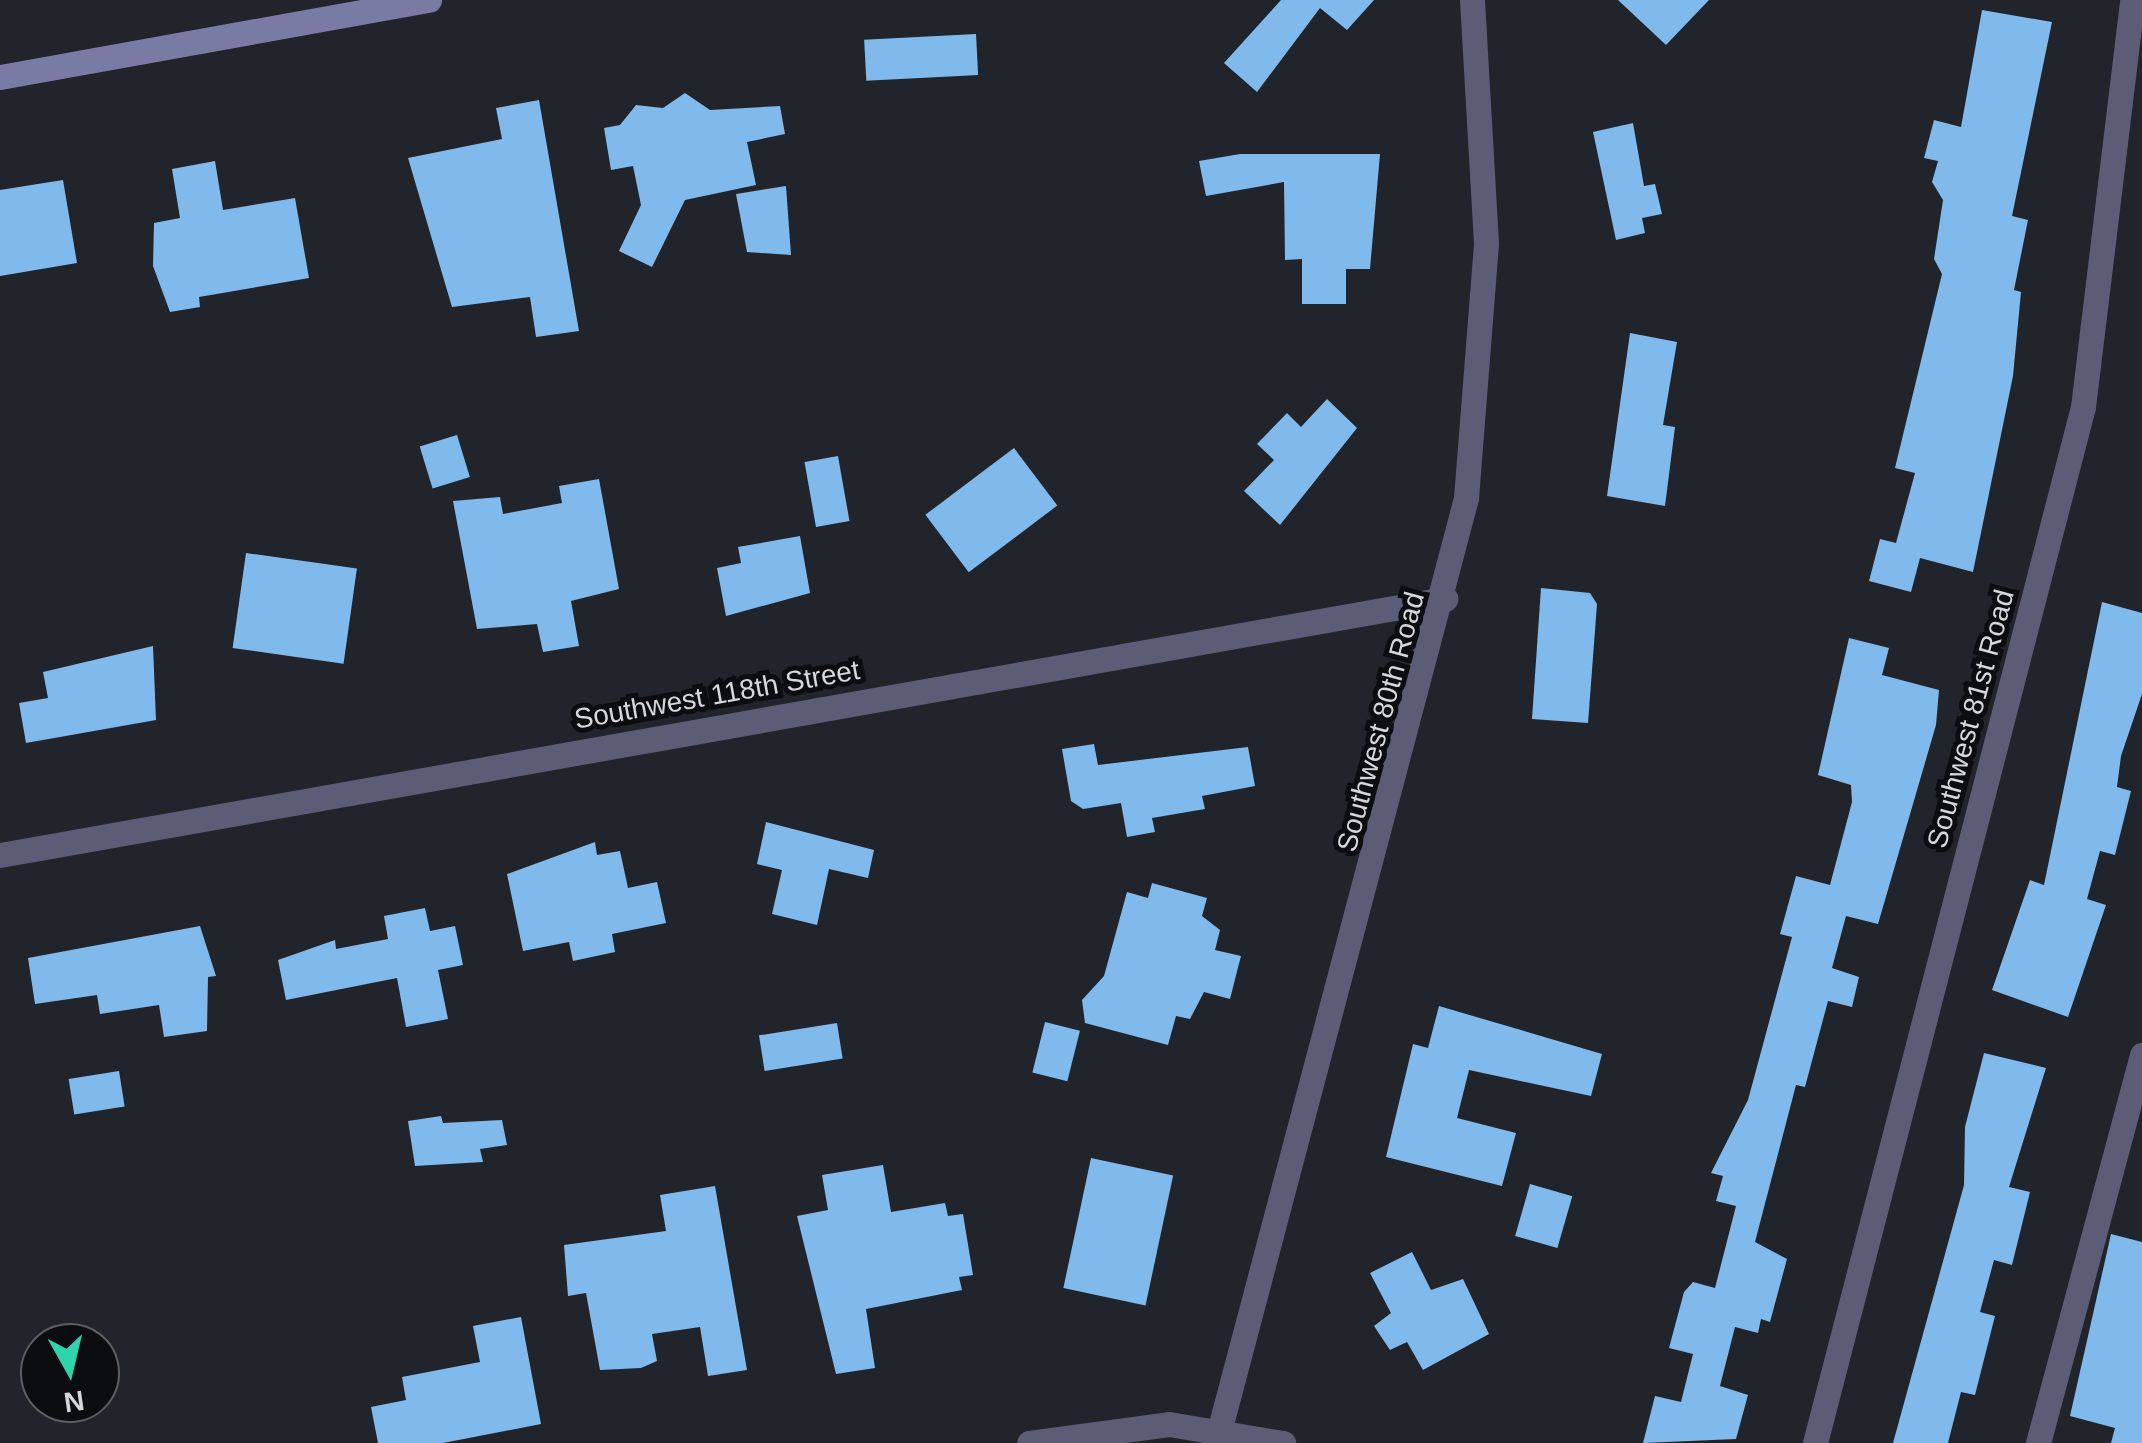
<!DOCTYPE html>
<style>
body{margin:0}
#map{position:relative;width:2142px;height:1443px;overflow:hidden;background:#21242b;font-family:Helvetica,sans-serif}
div>[style]{position:absolute}
.building>*{inset:0;background:#80baec;transform-origin:0 0}
.street>*{height:25px;margin:-12.5px;padding:0 12.5px;transform-origin:12.5px;border-radius:12.5px;background:#5b5c76}
.secondary>*{height:25px;margin:-12.5px;padding:0 12.5px;transform-origin:12.5px;border-radius:12.5px;background:#7a7ba5}
span{translate:-50% -50%;white-space:nowrap;text-align:center;line-height:1.15;-webkit-text-stroke:10px #0c0d11;paint-order:stroke}
.street-label{font-size:28px;color:#d5d7dc}
.north{position:absolute;left:20px;top:1323px;width:100px;height:100px;box-sizing:border-box;background:#0c0d11;border:2px solid #5c5e62;border-radius:50%;rotate:172deg;font-size:28px;font-weight:700;line-height:40px;text-align:center;color:#d5d7dc}
.north::after{content:'';display:block;margin:auto;width:35px;height:45px;background:#30d4aa;clip-path:polygon(50% 0,100% 100%,50% 72%,0 100%)}
</style>
<div id="map">
<div class="building">
<i style="clip-path:polygon(1281px 0,1374px 0,1347px 30px,1320px 8px,1257px 92px,1224px 63px)"></i>
<i style="clip-path:polygon(1618px 0,1709px 0,1666px 45px)"></i>
<i style="clip-path:polygon(1982px 10px,2052px 22px,2012px 216px,2028px 220px,2014px 290px,2021px 292px,2013px 376px,1973px 572px,1920px 558px,1911px 592px,1869px 581px,1880px 539px,1896px 543px,1915px 473px,1895px 468px,1942px 274px,1934px 259px,1943px 200px,1932px 182px,1938px 161px,1924px 158px,1934px 120px,1961px 127px)"></i>
<i style="left:976px;top:34px;width:41px;height:112px;rotate:87deg"></i>
<i style="clip-path:polygon(685px 93px,710px 110px,780px 106px,785px 134px,747px 142px,756px 185px,685px 200px,652px 267px,619px 251px,641px 205px,633px 166px,611px 170px,604px 128px,620px 125px,636px 105px,663px 108px)"></i>
<i style="clip-path:polygon(539px 100px,579px 331px,536px 337px,530px 297px,452px 307px,408px 158px,502px 139px,496px 108px)"></i>
<i style="clip-path:polygon(1633px 123px,1644px 186px,1655px 184px,1662px 214px,1642px 218px,1645px 233px,1616px 240px,1593px 132px)"></i>
<i style="clip-path:polygon(1240px 154px,1380px 154px,1370px 269px,1346px 269px,1346px 304px,1302px 304px,1302px 259px,1285px 260px,1284px 182px,1206px 196px,1199px 161px)"></i>
<i style="clip-path:polygon(215px 161px,223px 210px,295px 198px,309px 278px,199px 297px,200px 307px,170px 312px,153px 266px,154px 223px,180px 218px,172px 169px)"></i>
<i style="clip-path:polygon(63px 180px,77px 263px,0 276px,0 190px)"></i>
<i style="clip-path:polygon(786px 186px,791px 255px,747px 252px,736px 194px)"></i>
<i style="clip-path:polygon(1630px 333px,1677px 342px,1663px 425px,1675px 427px,1665px 506px,1607px 496px)"></i>
<i style="clip-path:polygon(1327px 399px,1357px 428px,1280px 525px,1244px 491px,1274px 460px,1257px 444px,1287px 413px,1301px 427px)"></i>
<i style="left:457px;top:435px;width:44px;height:39px;rotate:73deg"></i>
<i style="left:1014px;top:448px;width:72px;height:111px;rotate:53deg"></i>
<i style="left:838px;top:456px;width:66px;height:34px;rotate:80deg"></i>
<i style="clip-path:polygon(599px 479px,619px 589px,571px 601px,579px 646px,543px 652px,537px 624px,477px 629px,453px 501px,500px 497px,503px 514px,562px 503px,559px 486px)"></i>
<i style="clip-path:polygon(800px 536px,810px 593px,726px 616px,717px 568px,741px 563px,738px 547px)"></i>
<i style="left:246px;top:553px;width:112px;height:96px;rotate:8deg"></i>
<i style="clip-path:polygon(1541px 588px,1590px 593px,1597px 604px,1588px 723px,1532px 719px)"></i>
<i style="clip-path:polygon(2102px 602px,2142px 613px,2142px 694px,2121px 756px,2117px 787px,2131px 791px,2115px 855px,2100px 851px,2087px 899px,2106px 905px,2068px 1017px,1992px 990px,2030px 880px,2044px 885px)"></i>
<i style="clip-path:polygon(1849px 638px,1889px 648px,1882px 675px,1939px 690px,1936px 725px,1878px 924px,1846px 916px,1832px 968px,1859px 977px,1852px 1007px,1828px 1001px,1805px 1087px,1796px 1085px,1755px 1242px,1787px 1259px,1770px 1322px,1761px 1319px,1758px 1333px,1735px 1327px,1720px 1386px,1748px 1395px,1736px 1439px,1643px 1443px,1655px 1396px,1681px 1402px,1693px 1354px,1669px 1348px,1684px 1292px,1693px 1282px,1715px 1288px,1736px 1206px,1716px 1201px,1723px 1176px,1711px 1173px,1748px 1100px,1792px 937px,1780px 934px,1796px 876px,1830px 885px,1852px 802px,1851px 785px,1818px 775px)"></i>
<i style="clip-path:polygon(153px 646px,156px 720px,26px 743px,19px 703px,48px 698px,43px 672px)"></i>
<i style="clip-path:polygon(1094px 744px,1098px 765px,1248px 747px,1255px 786px,1202px 796px,1205px 809px,1152px 818px,1155px 832px,1127px 837px,1121px 803px,1083px 809px,1071px 801px,1062px 749px)"></i>
<i style="clip-path:polygon(766px 822px,874px 850px,868px 878px,829px 869px,817px 925px,772px 914px,782px 870px,757px 864px)"></i>
<i style="clip-path:polygon(595px 842px,597px 855px,620px 851px,628px 888px,657px 882px,666px 923px,612px 934px,615px 952px,573px 961px,569px 942px,523px 951px,507px 874px)"></i>
<i style="clip-path:polygon(1152px 883px,1207px 898px,1202px 916px,1220px 930px,1215px 950px,1241px 956px,1230px 999px,1204px 992px,1190px 1019px,1176px 1016px,1168px 1045px,1085px 1023px,1082px 1000px,1104px 976px,1127px 892px,1148px 898px)"></i>
<i style="clip-path:polygon(425px 908px,430px 931px,455px 926px,463px 965px,438px 970px,448px 1019px,406px 1027px,397px 978px,286px 1000px,278px 960px,335px 940px,336px 949px,388px 939px,384px 916px)"></i>
<i style="clip-path:polygon(200px 926px,216px 976px,208px 977px,207px 1031px,164px 1037px,159px 1005px,100px 1014px,97px 995px,35px 1004px,28px 958px)"></i>
<i style="clip-path:polygon(1439px 1006px,1602px 1054px,1591px 1096px,1469px 1070px,1457px 1118px,1516px 1133px,1502px 1186px,1386px 1157px,1413px 1044px,1428px 1048px)"></i>
<i style="left:1045px;top:1022px;width:36px;height:52px;rotate:14deg"></i>
<i style="left:837px;top:1023px;width:36px;height:79px;rotate:81deg"></i>
<i style="clip-path:polygon(1984px 1053px,2046px 1068px,2009px 1187px,2030px 1192px,2012px 1265px,1994px 1260px,1980px 1312px,1995px 1316px,1975px 1395px,1961px 1392px,1948px 1443px,1893px 1443px,1964px 1185px,1965px 1127px)"></i>
<i style="left:119px;top:1071px;width:36px;height:51px;rotate:81deg"></i>
<i style="clip-path:polygon(441px 1116px,443px 1123px,502px 1120px,507px 1145px,480px 1149px,483px 1162px,415px 1166px,408px 1121px)"></i>
<i style="left:1091px;top:1158px;width:84px;height:133px;rotate:12deg"></i>
<i style="clip-path:polygon(883px 1165px,891px 1212px,945px 1203px,948px 1216px,963px 1214px,973px 1275px,959px 1277px,962px 1290px,866px 1309px,875px 1368px,836px 1374px,797px 1216px,828px 1210px,822px 1175px)"></i>
<i style="left:1530px;top:1184px;width:44px;height:54px;rotate:16deg"></i>
<i style="clip-path:polygon(715px 1186px,747px 1370px,708px 1376px,700px 1327px,652px 1334px,657px 1361px,641px 1368px,600px 1370px,586px 1293px,568px 1296px,564px 1245px,666px 1231px,660px 1195px)"></i>
<i style="clip-path:polygon(2111px 1234px,2142px 1242px,2142px 1443px,2111px 1443px,2115px 1428px,2070px 1416px)"></i>
<i style="clip-path:polygon(1412px 1252px,1431px 1290px,1463px 1279px,1489px 1334px,1423px 1370px,1407px 1342px,1390px 1350px,1374px 1326px,1391px 1313px,1370px 1273px)"></i>
<i style="clip-path:polygon(521px 1317px,541px 1424px,443px 1443px,378px 1443px,371px 1407px,406px 1400px,402px 1377px,480px 1362px,473px 1326px)"></i>
</div>
<div class="street">
<i style="left:0;top:855px;width:1468px;rotate:-10.05deg"></i>
<i style="left:1029px;top:1443px;width:141px;rotate:-7.7deg"></i>
<i style="left:1169px;top:1424px;width:116px;rotate:9.5deg"></i>
<i style="left:1216px;top:1443px;width:978px;rotate:-75.18deg"></i>
<i style="left:1466px;top:498px;width:256px;rotate:-85.5deg"></i>
<i style="left:1486px;top:243px;width:243px;rotate:-93.3deg"></i>
<i style="left:1815px;top:1443px;width:1070px;rotate:-75.5deg"></i>
<i style="left:2083px;top:407px;width:410px;rotate:-83.1deg"></i>
<i style="left:2038px;top:1443px;width:402px;rotate:-75deg"></i>
</div>
<div class="secondary">
<i style="left:0;top:77px;width:436px;rotate:-10.2deg"></i>
</div>
<div class="street-label">
<span style="left:717px;top:695px;rotate:-10deg">Southwest 118th Street</span>
<span style="left:1971px;top:719px;rotate:-75deg">Southwest 81st Road</span>
<span style="left:1381px;top:722px;rotate:-75deg">Southwest 80th Road</span>
</div>
<div class="north">N</div>
</div>
